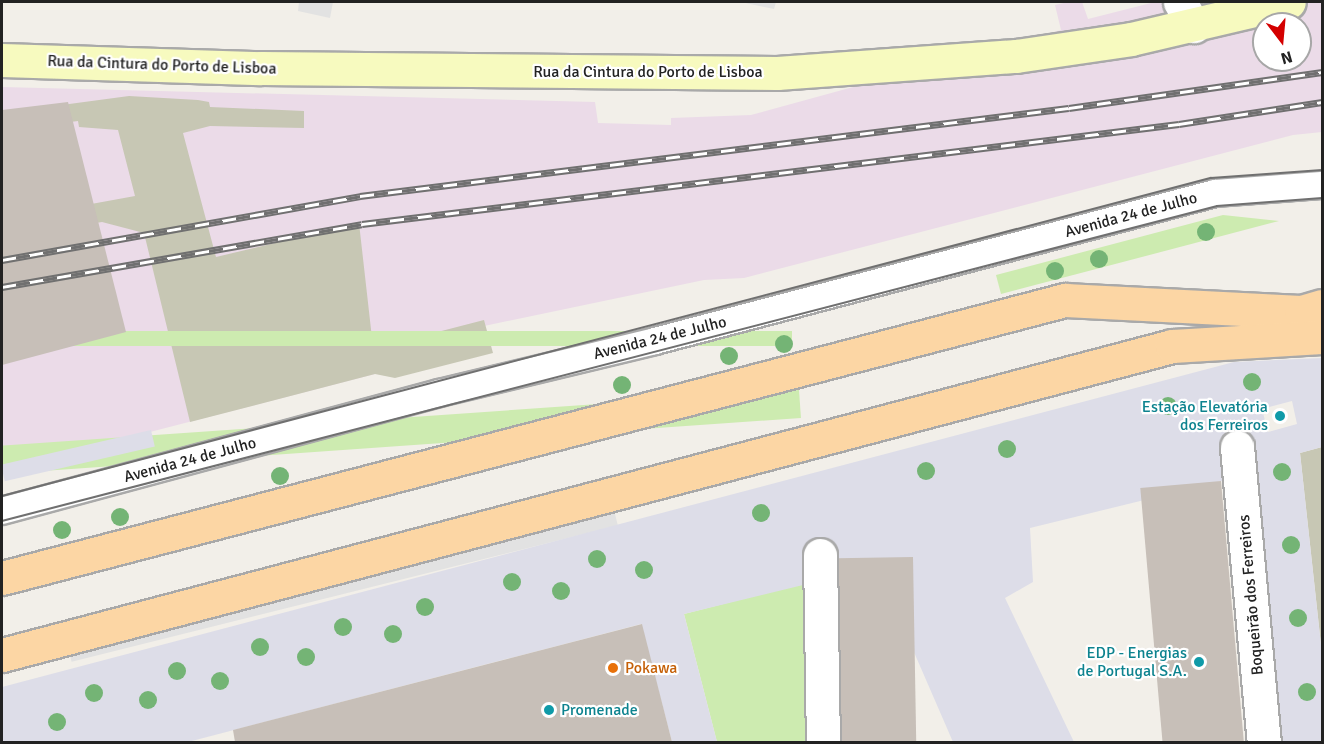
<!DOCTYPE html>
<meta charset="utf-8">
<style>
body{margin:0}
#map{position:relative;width:1324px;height:744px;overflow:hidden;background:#f2efe9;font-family:Signika,sans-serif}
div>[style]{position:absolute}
.industrial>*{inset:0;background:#ebdbe8}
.construction>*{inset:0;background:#c7c7b4}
.grass>*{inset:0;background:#cdebb0;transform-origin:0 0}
.parking>*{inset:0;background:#e2e2e2;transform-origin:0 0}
.plaza>*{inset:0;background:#dddde8;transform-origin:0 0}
.building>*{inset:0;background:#c7bfb8;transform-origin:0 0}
.roads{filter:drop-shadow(2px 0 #a9a9a9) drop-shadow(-2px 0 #a9a9a9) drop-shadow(0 2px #a9a9a9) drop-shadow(0 -2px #a9a9a9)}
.lane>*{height:26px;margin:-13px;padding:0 13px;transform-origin:13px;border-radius:13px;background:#fff}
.street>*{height:33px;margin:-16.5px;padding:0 16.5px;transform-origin:16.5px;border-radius:16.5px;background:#fff}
.secondary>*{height:33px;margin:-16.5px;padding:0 16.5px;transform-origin:16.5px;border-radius:16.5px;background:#f7fabf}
.primary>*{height:33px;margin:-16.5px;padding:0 16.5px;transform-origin:16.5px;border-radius:16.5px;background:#fcd6a4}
.tram>*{height:1.5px;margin:-0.75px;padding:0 0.75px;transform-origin:0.75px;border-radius:0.75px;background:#707070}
.rail>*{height:7px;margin-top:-3.5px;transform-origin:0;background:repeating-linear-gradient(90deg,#fff 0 14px,#707070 0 28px);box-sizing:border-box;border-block:2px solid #707070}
.trees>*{width:18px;height:18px;margin:-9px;border-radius:50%;background:#74b475}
.dots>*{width:16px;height:16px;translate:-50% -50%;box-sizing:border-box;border:3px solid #fff;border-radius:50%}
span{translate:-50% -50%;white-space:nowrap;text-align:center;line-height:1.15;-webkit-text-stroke:4.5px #fff;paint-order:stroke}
.street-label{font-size:16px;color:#222}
.culture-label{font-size:16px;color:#0d838f}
.right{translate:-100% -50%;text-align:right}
.left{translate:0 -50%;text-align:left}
.food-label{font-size:16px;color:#c56008}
.frame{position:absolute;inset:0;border:3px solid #222;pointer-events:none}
.north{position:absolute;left:1252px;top:12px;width:60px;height:60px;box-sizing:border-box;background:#fff;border:2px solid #a7a7a7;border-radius:50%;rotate:164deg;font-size:16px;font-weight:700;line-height:24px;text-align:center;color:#222}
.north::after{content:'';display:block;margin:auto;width:21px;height:27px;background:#d40000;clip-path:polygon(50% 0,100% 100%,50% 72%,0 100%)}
</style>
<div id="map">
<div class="industrial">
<i style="clip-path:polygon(evenodd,1068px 2px,1082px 2px,1088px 19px,1155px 2px,1322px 2px,1322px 132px,1293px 135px,744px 278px,704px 280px,484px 326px,375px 374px,2px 470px,2px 87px,595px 102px,598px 123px,671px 125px,671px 118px,751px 115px,1061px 30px,1055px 5px,1068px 2px,1264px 24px,1300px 24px,1300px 60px,1264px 60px,1264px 24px)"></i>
</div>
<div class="construction">
<i style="clip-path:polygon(129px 96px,198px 100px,209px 102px,210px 107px,304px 111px,304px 128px,210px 126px,183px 133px,216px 257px,359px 223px,372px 338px,395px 343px,484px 320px,493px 353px,395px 378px,375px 374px,190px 422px,144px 233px,102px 222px,11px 237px,9px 219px,135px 196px,118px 130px,79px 127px,78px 121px,2px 131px,2px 113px)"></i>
<i style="clip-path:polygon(1322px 447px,1322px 654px,1300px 453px)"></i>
</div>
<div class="grass">
<i style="clip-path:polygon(1223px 215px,1279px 221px,1001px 294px,996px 275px)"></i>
<i style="left:792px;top:331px;width:15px;height:817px;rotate:90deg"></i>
<i style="left:799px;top:390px;width:28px;height:822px;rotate:86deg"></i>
<i style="clip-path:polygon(805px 583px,809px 742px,717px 742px,684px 614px)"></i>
</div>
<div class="parking">
<i style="clip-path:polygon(299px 2px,333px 2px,330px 18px,298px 11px)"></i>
<i style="clip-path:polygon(741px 2px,776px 2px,774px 9px)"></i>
<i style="left:614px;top:510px;width:16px;height:563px;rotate:76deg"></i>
</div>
<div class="plaza">
<i style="clip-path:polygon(evenodd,1322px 358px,1322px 447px,1300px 453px,1322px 654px,1322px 742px,1249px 742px,1226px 480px,1030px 528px,1033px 582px,1005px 598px,1074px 742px,953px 742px,877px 567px,684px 614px,717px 742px,672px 742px,641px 624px,188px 742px,2px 742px,2px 687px,1234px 362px,1322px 358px,1292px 401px,1297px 424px,1268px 432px,1262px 409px,1292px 401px)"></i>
<i style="left:151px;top:430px;width:17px;height:154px;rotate:77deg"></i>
</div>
<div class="building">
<i style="clip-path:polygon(68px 102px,126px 332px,2px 365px,2px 110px)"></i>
<i style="left:1221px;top:481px;width:262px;height:81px;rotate:85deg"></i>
<i style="left:913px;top:557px;width:185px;height:76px;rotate:89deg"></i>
<i style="clip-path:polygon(642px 624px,672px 742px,235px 742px,233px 730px)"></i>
</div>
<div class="roads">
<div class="lane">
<i style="left:2px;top:511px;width:453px;rotate:-15.1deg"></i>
<i style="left:439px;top:393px;width:222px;rotate:-13.5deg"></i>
<i style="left:655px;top:341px;width:579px;rotate:-14.8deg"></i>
<i style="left:1215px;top:193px;width:107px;rotate:-4.3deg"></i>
</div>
<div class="street">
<i style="left:1180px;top:2px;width:28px;rotate:60deg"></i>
<i style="left:1237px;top:447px;width:296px;rotate:84.8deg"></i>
<i style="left:820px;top:555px;width:187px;rotate:89.1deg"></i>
</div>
<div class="secondary">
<i style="left:2px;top:60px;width:259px;rotate:1.8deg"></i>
<i style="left:261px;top:68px;width:516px;rotate:0.56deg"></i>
<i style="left:777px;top:73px;width:240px;rotate:-4.1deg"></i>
<i style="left:1016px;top:56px;width:116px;rotate:-8.4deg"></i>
<i style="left:1131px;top:39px;width:162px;rotate:-13.2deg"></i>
</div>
<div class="primary">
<i style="left:2px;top:578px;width:1099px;rotate:-14.66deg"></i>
<i style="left:1065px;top:300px;width:236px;rotate:2.9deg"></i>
<i style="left:1301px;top:312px;width:22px;rotate:-16deg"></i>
<i style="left:2px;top:655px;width:1210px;rotate:-14.79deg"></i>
<i style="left:1172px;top:346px;width:150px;rotate:-3.4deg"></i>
</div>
</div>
<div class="tram">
<i style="left:2px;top:496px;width:1250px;rotate:-14.74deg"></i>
<i style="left:1211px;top:178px;width:111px;rotate:-4.1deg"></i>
<i style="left:2px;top:521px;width:1255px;rotate:-14.53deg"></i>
<i style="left:1217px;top:206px;width:105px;rotate:-4.4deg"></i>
</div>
<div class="rail">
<i style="left:2px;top:260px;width:364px;rotate:-10.1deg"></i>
<i style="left:360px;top:196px;width:714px;rotate:-7.08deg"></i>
<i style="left:1069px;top:108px;width:256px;rotate:-8.1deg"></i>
<i style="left:2px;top:287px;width:365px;rotate:-9.9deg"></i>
<i style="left:362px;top:224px;width:823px;rotate:-6.98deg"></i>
<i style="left:1179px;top:124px;width:145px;rotate:-8.7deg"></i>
</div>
<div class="trees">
<i style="left:1206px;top:232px"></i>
<i style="left:1099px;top:259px"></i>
<i style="left:1055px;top:271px"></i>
<i style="left:784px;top:344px"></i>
<i style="left:729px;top:356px"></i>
<i style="left:1252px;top:382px"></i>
<i style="left:622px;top:385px"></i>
<i style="left:1168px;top:406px"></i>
<i style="left:1007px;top:449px"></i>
<i style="left:926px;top:471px"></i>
<i style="left:1282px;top:472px"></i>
<i style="left:280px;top:476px"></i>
<i style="left:761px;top:513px"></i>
<i style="left:120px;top:517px"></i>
<i style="left:62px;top:530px"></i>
<i style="left:1291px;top:545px"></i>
<i style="left:597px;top:559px"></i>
<i style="left:644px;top:570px"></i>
<i style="left:512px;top:582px"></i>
<i style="left:561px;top:591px"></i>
<i style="left:425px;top:607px"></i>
<i style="left:1298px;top:618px"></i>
<i style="left:343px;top:627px"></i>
<i style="left:393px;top:634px"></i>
<i style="left:260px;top:647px"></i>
<i style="left:306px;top:657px"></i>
<i style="left:177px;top:671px"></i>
<i style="left:220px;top:681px"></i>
<i style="left:1307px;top:692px"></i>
<i style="left:94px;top:693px"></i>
<i style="left:148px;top:700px"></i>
<i style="left:57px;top:722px"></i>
</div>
<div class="dots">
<i style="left:1280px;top:416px;background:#0f9aa8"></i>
<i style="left:1199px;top:662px;background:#0f9aa8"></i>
<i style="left:613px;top:668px;background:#e8710a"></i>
<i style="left:549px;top:710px;background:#0f9aa8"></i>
</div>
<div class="street-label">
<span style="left:162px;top:65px;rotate:2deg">Rua da Cintura do Porto de Lisboa</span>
<span style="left:648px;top:72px">Rua da Cintura do Porto de Lisboa</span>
<span style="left:1131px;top:215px;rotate:-15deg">Avenida 24 de Julho</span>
<span style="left:660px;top:338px;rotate:-14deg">Avenida 24 de Julho</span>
<span style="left:190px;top:460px;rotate:-15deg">Avenida 24 de Julho</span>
<span style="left:1251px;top:595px;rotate:-95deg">Boqueirão dos Ferreiros</span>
</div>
<div class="culture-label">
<span class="right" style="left:1268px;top:416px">Estação Elevatória<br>dos Ferreiros</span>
<span class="right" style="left:1187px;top:662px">EDP - Energias<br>de Portugal S.A.</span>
<span class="left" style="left:561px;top:710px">Promenade</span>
</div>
<div class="food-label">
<span class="left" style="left:625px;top:668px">Pokawa</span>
</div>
<div class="frame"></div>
<div class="north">N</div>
</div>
